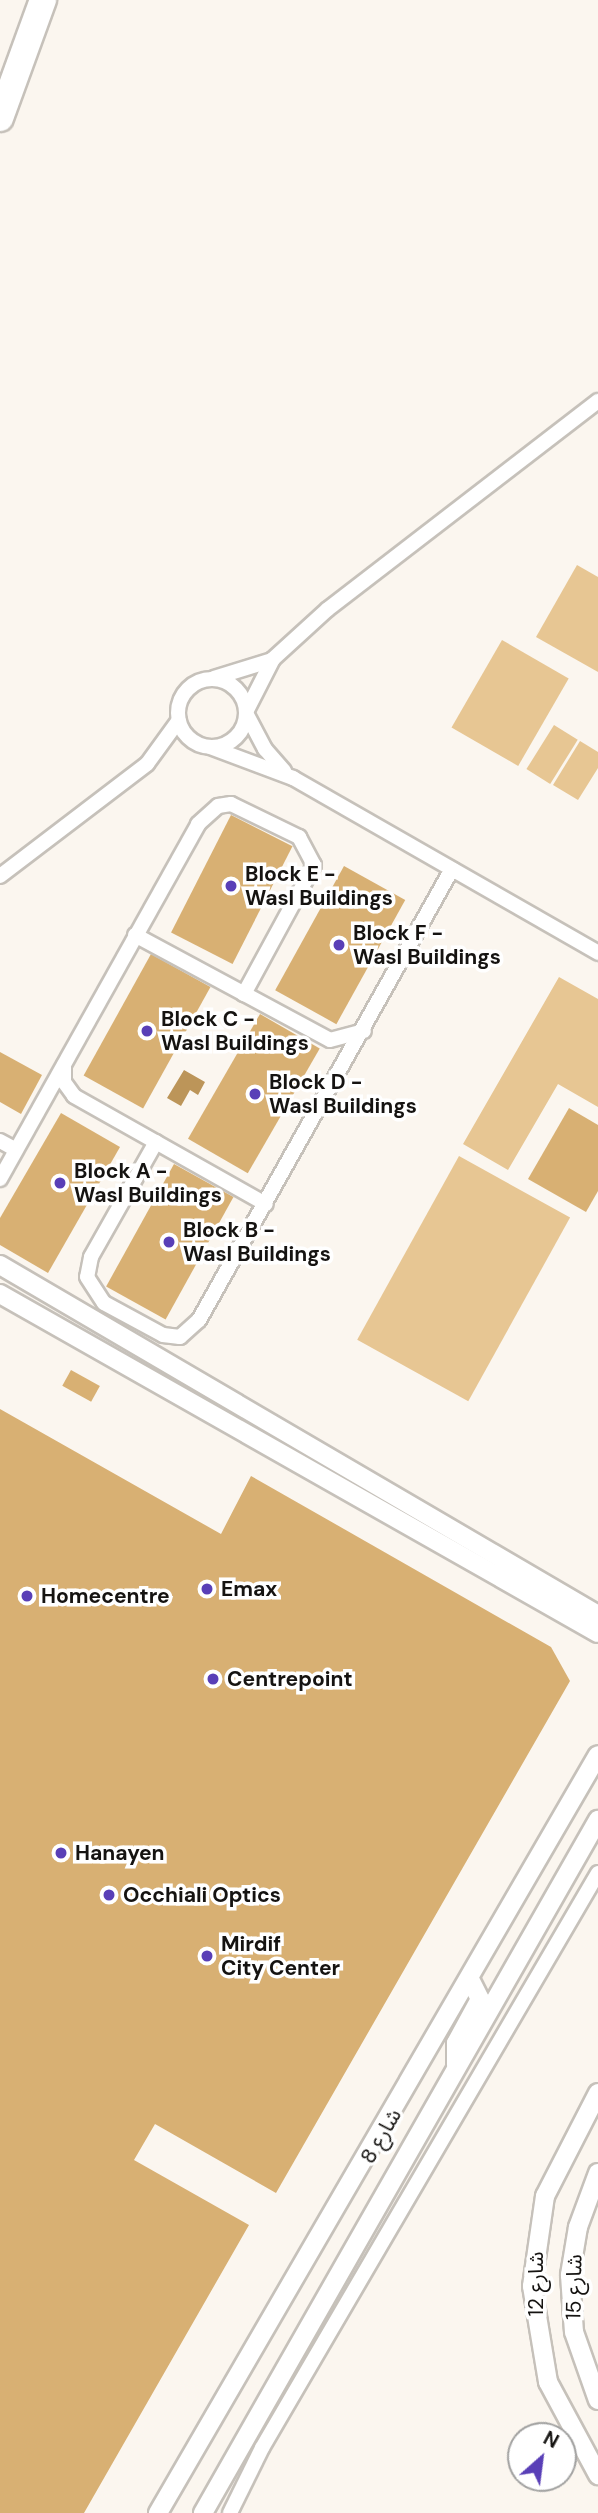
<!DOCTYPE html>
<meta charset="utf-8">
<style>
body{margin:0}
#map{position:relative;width:598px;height:2513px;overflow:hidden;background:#fbf6ef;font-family:"DM Sans","Noto Sans Arabic",sans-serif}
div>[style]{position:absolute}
.green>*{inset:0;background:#e7c693;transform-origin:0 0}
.water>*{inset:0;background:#bc9559}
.building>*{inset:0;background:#d8b073;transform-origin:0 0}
.roads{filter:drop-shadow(2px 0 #c6c1ba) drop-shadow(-2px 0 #c6c1ba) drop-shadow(0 2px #c6c1ba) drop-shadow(0 -2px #c6c1ba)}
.minor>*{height:14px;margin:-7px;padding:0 7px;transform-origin:7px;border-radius:7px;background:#fff}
.minor>.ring{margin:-7px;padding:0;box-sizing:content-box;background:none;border:14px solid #fff;border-radius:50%}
.tertiary>*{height:18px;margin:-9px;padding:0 9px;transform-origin:9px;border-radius:9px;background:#fff}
.motorway>*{height:26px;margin:-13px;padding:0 13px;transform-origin:13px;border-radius:13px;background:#fff}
.dots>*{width:19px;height:19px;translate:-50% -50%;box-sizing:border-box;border:4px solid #fff;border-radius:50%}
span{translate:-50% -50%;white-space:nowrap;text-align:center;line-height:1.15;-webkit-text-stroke:7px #fff;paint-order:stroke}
.poi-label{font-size:21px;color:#151311;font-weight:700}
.left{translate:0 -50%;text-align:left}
.street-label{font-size:21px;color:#151311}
.north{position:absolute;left:507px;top:2422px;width:70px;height:70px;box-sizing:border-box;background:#fff;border:2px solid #a1a1a0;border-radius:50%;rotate:28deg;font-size:19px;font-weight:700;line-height:28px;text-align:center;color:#151311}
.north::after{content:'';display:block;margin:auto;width:24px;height:32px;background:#593fb7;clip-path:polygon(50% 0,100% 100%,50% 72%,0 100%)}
</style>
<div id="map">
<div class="green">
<i style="clip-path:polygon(577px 565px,598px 577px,598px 672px,536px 637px)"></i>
<i style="left:502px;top:640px;width:77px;height:101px;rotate:30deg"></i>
<i style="left:554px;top:725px;width:28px;height:52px;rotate:32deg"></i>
<i style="clip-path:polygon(580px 741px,598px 752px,598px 768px,578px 800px,553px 785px)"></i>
<i style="clip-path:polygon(559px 977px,598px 999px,598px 1107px,558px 1084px,508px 1170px,463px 1144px)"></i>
<i style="left:459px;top:1156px;width:127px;height:210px;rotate:29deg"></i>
</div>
<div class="water">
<i style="clip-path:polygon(184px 1070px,205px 1082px,198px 1095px,190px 1090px,181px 1106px,167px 1098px)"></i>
</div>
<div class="building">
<i style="left:231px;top:815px;width:69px;height:132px;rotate:27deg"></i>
<i style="left:344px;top:866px;width:70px;height:142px;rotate:29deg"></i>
<i style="left:151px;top:954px;width:68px;height:139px;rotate:29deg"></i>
<i style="left:260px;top:1014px;width:69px;height:144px;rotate:30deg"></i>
<i style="clip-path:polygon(0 1052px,42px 1075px,21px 1114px,0 1102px)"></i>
<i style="clip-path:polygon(569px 1108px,598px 1125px,598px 1191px,586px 1212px,528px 1179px)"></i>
<i style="clip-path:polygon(61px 1113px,120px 1147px,48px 1273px,0 1245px,0 1218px)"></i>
<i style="left:174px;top:1164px;width:68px;height:140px;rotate:29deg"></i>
<i style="left:71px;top:1370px;width:33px;height:18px;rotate:29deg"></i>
<i style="clip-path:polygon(0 1409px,221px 1534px,251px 1476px,551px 1647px,570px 1681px,276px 2193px,155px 2124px,134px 2160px,249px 2225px,84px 2513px,0 2513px)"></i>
</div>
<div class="roads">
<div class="minor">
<i style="left:214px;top:678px;width:61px;rotate:-17.2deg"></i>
<i class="ring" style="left:178px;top:679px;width:54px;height:54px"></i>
<i style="left:247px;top:710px;width:57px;rotate:-63deg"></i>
<i style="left:273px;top:659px;width:74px;rotate:-42.3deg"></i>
<i style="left:328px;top:609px;width:341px;rotate:-37.6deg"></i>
<i style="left:246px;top:713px;width:41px;rotate:62.2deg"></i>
<i style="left:265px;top:749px;width:29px;rotate:49deg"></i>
<i style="left:210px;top:747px;width:89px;rotate:20.5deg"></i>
<i style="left:293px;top:778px;width:352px;rotate:29.8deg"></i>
<i style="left:0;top:876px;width:185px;rotate:-37.3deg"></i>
<i style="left:147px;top:764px;width:54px;rotate:-54deg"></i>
<i style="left:135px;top:935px;width:221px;rotate:28.3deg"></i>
<i style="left:330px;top:1040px;width:35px;rotate:-15deg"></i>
<i style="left:64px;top:1065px;width:17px;rotate:90deg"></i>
<i style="left:64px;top:1082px;width:17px;rotate:54deg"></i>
<i style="left:74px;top:1096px;width:220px;rotate:29.4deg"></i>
<i style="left:0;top:1141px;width:18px;rotate:29deg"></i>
<i style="left:156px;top:1142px;width:132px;rotate:119.5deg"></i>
<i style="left:91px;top:1257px;width:20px;rotate:101deg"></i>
<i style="left:87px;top:1277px;width:31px;rotate:57deg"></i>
<i style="left:104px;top:1303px;width:67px;rotate:28.5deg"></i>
<i style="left:163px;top:1335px;width:17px;rotate:7deg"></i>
<i style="left:180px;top:1337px;width:25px;rotate:-42deg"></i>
<i style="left:199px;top:1320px;width:517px;rotate:-60.71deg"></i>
<i style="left:0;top:1179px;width:406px;rotate:-60.8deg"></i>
<i style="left:198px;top:824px;width:27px;rotate:-42deg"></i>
<i style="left:218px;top:806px;width:13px;rotate:-9deg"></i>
<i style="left:231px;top:804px;width:76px;rotate:25.9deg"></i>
<i style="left:299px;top:837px;width:32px;rotate:62deg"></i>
<i style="left:314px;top:865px;width:147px;rotate:118.5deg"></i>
<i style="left:230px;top:2513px;width:72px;rotate:-63.8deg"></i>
<i style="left:262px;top:2448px;width:666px;rotate:-59.7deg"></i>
</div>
<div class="tertiary">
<i style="left:0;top:1265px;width:693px;rotate:30.34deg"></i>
<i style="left:0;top:1294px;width:687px;rotate:29.55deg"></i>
<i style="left:456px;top:2065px;width:22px;rotate:-90deg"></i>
<i style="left:456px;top:2043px;width:50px;rotate:-61.4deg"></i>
<i style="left:480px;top:1999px;width:22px;rotate:-117deg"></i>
<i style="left:598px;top:2093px;width:116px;rotate:117.2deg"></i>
<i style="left:545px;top:2196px;width:91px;rotate:98.2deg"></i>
<i style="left:532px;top:2286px;width:97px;rotate:80.5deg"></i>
<i style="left:548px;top:2382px;width:106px;rotate:61.7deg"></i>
<i style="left:598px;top:2173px;width:58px;rotate:110.3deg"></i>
<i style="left:578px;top:2227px;width:49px;rotate:99.5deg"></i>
<i style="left:570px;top:2275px;width:57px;rotate:86deg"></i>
<i style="left:574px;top:2332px;width:72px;rotate:70.6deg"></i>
<i style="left:158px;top:2513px;width:876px;rotate:-59.87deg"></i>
<i style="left:203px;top:2513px;width:798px;rotate:-60.32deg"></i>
</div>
<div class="motorway">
<i style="left:0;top:118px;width:126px;rotate:-70deg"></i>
</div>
</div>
<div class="dots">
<i style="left:231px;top:886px;background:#593fb7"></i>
<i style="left:339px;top:945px;background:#593fb7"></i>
<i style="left:147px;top:1031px;background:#593fb7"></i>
<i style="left:255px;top:1094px;background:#593fb7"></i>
<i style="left:60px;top:1183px;background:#593fb7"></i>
<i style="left:169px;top:1242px;background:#593fb7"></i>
<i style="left:207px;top:1589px;background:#593fb7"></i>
<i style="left:27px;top:1596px;background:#593fb7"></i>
<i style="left:213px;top:1679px;background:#593fb7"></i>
<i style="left:61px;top:1853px;background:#593fb7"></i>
<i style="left:109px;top:1895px;background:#593fb7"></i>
<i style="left:207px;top:1956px;background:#593fb7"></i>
</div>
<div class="poi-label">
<span class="left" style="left:245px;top:886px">Block E -<br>Wasl Buildings</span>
<span class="left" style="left:353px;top:945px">Block F -<br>Wasl Buildings</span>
<span class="left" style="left:161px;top:1031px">Block C -<br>Wasl Buildings</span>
<span class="left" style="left:269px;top:1094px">Block D -<br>Wasl Buildings</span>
<span class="left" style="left:74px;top:1183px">Block A -<br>Wasl Buildings</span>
<span class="left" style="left:183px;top:1242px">Block B -<br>Wasl Buildings</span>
<span class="left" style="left:221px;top:1589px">Emax</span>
<span class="left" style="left:41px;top:1596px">Homecentre</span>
<span class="left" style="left:227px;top:1679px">Centrepoint</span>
<span class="left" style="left:75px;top:1853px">Hanayen</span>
<span class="left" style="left:123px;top:1895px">Occhiali Optics</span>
<span class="left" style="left:221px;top:1956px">Mirdif<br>City Center</span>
</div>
<div class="street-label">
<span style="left:381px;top:2136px;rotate:-60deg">شارع 8</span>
<span style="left:536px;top:2284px;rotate:-90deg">شارع 12</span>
<span style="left:574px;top:2287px;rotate:-89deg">شارع 15</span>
</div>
<div class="north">N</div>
</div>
